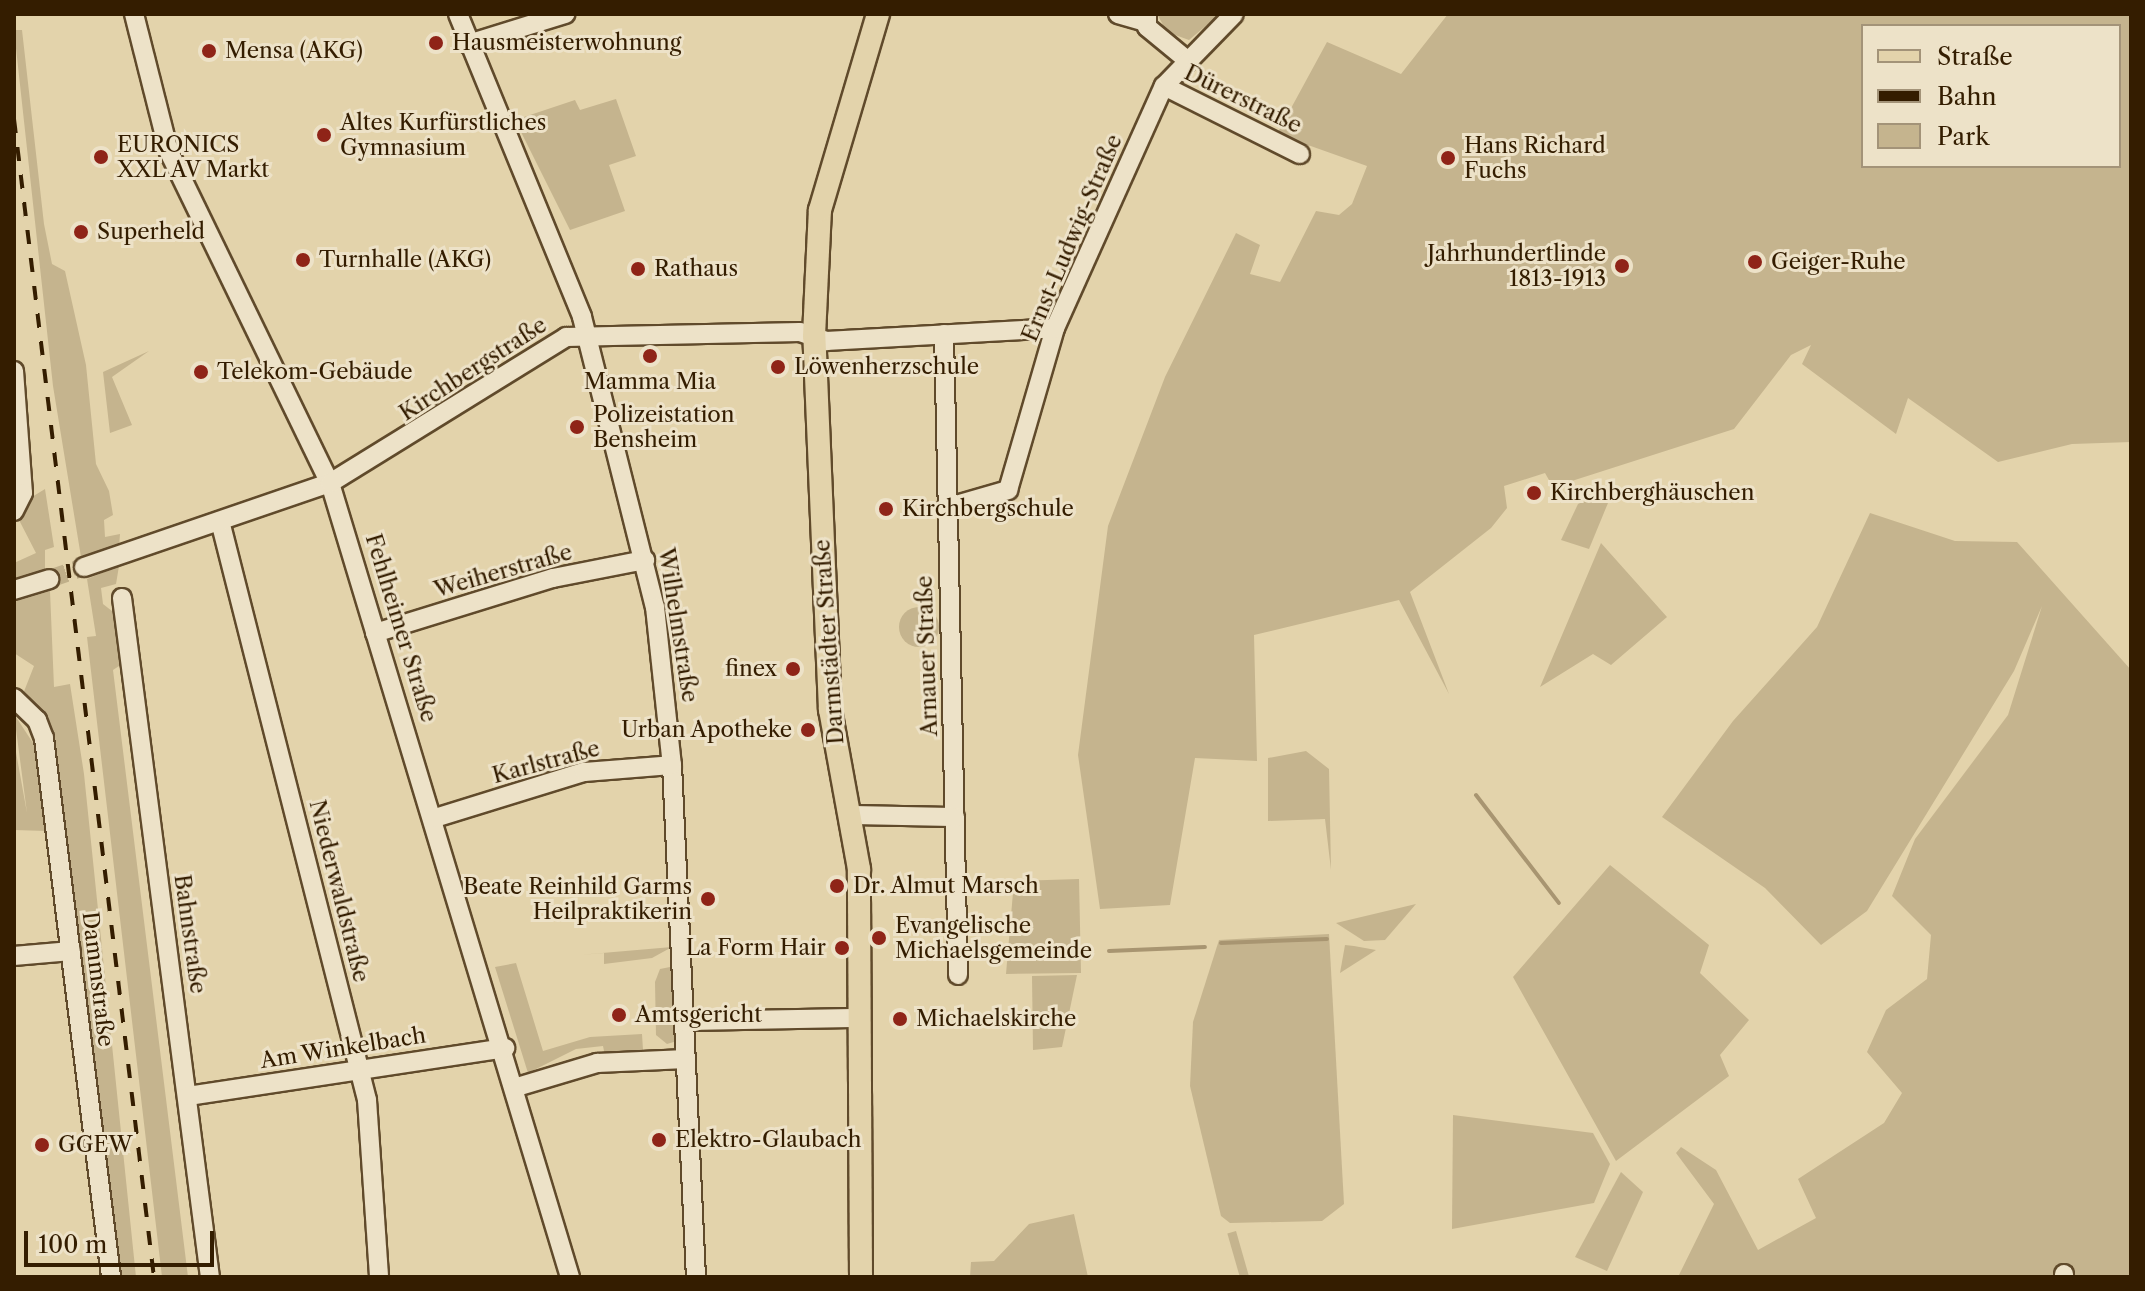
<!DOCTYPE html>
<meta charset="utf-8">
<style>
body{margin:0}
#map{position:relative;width:2145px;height:1291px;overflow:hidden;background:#e3d3ab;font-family:"Libre Caslon Text",serif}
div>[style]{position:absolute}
.green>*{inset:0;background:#c5b48e;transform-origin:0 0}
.round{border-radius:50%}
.stream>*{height:4px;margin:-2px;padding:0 2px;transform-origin:2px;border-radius:2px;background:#a89571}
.minor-tunnel>*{height:18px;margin-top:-9px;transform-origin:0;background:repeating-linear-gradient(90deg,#c0af89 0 18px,transparent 0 27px)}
.roads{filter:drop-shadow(2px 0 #604a2b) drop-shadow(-2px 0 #604a2b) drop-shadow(0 2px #604a2b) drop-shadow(0 -2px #604a2b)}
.minor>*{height:18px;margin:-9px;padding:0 9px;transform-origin:9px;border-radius:9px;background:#ede2c8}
.major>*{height:22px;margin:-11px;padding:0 11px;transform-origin:11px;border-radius:11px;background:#e3d3ab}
.rail>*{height:4px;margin-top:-2px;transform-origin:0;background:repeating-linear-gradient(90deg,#341d00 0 14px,transparent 0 28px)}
.dots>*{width:22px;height:22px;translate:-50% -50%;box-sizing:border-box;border:4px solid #ede2c8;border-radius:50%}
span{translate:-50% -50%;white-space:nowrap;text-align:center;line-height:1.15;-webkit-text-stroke:6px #ede2c8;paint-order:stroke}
.poi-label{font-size:22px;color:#341d00}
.left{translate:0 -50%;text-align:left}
.right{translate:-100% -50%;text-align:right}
.street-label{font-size:22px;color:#341d00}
.frame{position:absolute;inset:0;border:16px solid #341d00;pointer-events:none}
.legend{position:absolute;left:1861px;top:24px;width:260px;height:144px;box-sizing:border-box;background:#ede2c8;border:2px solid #a39378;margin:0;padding:10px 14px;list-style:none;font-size:24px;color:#341d00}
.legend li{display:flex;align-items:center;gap:16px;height:40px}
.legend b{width:40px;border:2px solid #a39378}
.scale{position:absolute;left:24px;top:1231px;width:190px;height:36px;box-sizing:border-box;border:4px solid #341d00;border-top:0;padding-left:10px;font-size:24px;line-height:28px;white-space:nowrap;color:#341d00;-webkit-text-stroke:6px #ede2c8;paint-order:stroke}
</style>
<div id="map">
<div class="green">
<i style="clip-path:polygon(1157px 14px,1220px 14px,1189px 40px,1167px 32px)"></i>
<i style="clip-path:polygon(evenodd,1448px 14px,2131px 14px,2131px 442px,2072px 444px,1998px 462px,1908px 398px,1896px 434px,1802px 364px,1811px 345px,1791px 355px,1734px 429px,1553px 487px,1545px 473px,1504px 486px,1507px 508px,1491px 528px,1410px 592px,1449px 694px,1399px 600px,1254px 635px,1257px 761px,1195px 758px,1170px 905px,1100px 909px,1078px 755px,1108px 526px,1165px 377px,1236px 233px,1260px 245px,1250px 274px,1280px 282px,1316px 211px,1339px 215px,1352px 204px,1367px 166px,1277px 134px,1327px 42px,1401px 74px,1448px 14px,1863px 26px,2119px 26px,2119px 166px,1863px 166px,1863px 26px)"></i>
<i style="clip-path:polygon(14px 30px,22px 30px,44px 224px,52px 264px,65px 271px,86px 365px,96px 464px,109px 491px,113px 515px,104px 520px,105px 537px,120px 534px,119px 547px,81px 557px,53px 386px)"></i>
<i style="clip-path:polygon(616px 99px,636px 156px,609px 165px,625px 211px,570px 230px,515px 120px,575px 100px,580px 110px)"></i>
<i style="clip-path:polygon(149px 351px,112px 377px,132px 425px,110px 433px,103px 372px)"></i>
<i style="clip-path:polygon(1615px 486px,1589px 549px,1561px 540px,1578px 504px)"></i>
<i style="clip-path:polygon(45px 489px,54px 547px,45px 550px,45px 569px,14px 580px,14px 563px,36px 553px,19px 520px,27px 500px)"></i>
<i style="clip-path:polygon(1870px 513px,1955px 541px,2017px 542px,2131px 670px,2131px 1277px,1678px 1277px,1714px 1204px,1676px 1153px,1681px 1147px,1716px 1170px,1758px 1250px,1816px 1218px,1798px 1179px,1884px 1123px,1902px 1093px,1867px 1052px,1886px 1010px,1927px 979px,1931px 935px,1892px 896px,1915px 839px,2008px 715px,2042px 606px,2014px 671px,1867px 911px,1821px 945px,1765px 888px,1662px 817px,1733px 721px,1817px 627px)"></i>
<i style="clip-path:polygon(1601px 543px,1667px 617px,1611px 665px,1593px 654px,1540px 687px)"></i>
<i style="clip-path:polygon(119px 566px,116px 584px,101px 588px,103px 604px,117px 615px,122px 664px,113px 670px,188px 1277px,162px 1277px,87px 637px,96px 636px,87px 579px)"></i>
<i style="clip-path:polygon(50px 591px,54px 687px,70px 684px,84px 774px,136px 1277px,116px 1277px,55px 749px,48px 716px,23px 694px,34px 666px,14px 653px,14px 602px)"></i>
<i class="round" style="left:899px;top:607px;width:40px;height:40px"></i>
<i style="clip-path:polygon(14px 714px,35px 746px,47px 831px,14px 830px,14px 741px,27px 813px)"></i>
<i style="clip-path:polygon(1306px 751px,1329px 769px,1331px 870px,1325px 819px,1268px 821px,1268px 758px)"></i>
<i style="clip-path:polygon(1610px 865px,1709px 945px,1700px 973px,1749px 1020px,1720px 1055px,1729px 1076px,1616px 1161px,1513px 977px)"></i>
<i style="clip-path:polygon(1079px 879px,1081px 973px,1006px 974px,1014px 881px)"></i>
<i style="clip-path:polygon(1416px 904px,1385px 940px,1364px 941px,1336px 923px)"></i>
<i style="clip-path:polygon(1329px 934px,1344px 1204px,1322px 1221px,1230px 1223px,1221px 1216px,1190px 1086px,1193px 1022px,1219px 940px)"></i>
<i style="clip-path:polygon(1345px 945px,1354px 946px,1376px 950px,1340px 973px)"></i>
<i style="clip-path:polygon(672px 947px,652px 958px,604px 964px,604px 953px,579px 955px)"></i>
<i style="clip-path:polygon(516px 963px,543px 1051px,590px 1037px,642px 1034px,643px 1050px,605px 1056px,603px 1046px,576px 1049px,528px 1073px,495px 967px)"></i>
<i style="clip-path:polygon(675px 966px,677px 1041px,667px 1044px,656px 1035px,655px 982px,660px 969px)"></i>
<i style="clip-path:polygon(1077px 975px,1062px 1047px,1033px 1050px,1032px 976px)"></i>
<i style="clip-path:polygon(1453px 1115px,1593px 1133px,1610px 1164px,1594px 1203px,1452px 1229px)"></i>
<i style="clip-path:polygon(1621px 1172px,1643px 1192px,1607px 1271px,1575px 1257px)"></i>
<i style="clip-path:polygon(1074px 1214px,1088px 1277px,970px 1277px,971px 1262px,994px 1261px,1029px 1224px)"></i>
<i style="left:1236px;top:1231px;width:48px;height:9px;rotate:74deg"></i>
</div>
<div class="stream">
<i style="left:1476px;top:795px;width:136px;rotate:52.5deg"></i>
<i style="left:1221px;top:943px;width:106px;rotate:-2.2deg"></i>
<i style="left:1109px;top:951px;width:96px;rotate:-2.4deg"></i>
</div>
<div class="minor-tunnel">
<i style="left:49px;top:579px;width:37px;rotate:-19deg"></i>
</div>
<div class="roads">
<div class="minor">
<i style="left:134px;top:14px;width:142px;rotate:75.8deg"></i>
<i style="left:169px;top:152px;width:368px;rotate:64.1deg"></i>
<i style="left:330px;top:483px;width:829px;rotate:73.18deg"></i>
<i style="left:458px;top:14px;width:327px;rotate:67.7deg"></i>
<i style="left:582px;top:317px;width:299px;rotate:75.9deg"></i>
<i style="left:655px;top:607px;width:159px;rotate:83.9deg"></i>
<i style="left:672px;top:765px;width:513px;rotate:87.32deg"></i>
<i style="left:1118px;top:14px;width:29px;rotate:16deg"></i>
<i style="left:1147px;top:14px;width:13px;rotate:90deg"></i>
<i style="left:1147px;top:27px;width:52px;rotate:39.5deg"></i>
<i style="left:468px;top:44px;width:102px;rotate:-17.2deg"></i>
<i style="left:1164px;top:86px;width:152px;rotate:26.6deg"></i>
<i style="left:944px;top:334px;width:641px;rotate:88.75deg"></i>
<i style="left:14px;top:371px;width:122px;rotate:85.8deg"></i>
<i style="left:23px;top:493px;width:20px;rotate:117deg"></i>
<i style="left:946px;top:508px;width:65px;rotate:-16.2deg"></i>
<i style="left:1008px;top:490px;width:169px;rotate:-73.8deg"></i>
<i style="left:1055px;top:328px;width:265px;rotate:-65.8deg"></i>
<i style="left:1164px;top:86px;width:100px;rotate:-45.8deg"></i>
<i style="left:220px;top:521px;width:597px;rotate:75.75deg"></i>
<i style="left:367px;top:1100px;width:177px;rotate:86.1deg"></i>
<i style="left:84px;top:567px;width:260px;rotate:-18.9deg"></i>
<i style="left:330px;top:483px;width:278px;rotate:-31.7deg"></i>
<i style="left:566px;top:337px;width:234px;rotate:-1.2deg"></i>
<i style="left:800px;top:332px;width:28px;rotate:19deg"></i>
<i style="left:826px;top:341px;width:229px;rotate:-3.2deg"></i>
<i style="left:14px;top:590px;width:37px;rotate:-17deg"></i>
<i style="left:122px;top:598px;width:685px;rotate:82.62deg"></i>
<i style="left:375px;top:633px;width:186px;rotate:-17.2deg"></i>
<i style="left:553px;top:578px;width:94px;rotate:-11.1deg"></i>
<i style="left:14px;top:698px;width:32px;rotate:44deg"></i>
<i style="left:37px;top:720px;width:19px;rotate:69deg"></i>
<i style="left:44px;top:738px;width:543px;rotate:82.91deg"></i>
<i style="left:850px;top:815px;width:105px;rotate:1.1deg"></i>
<i style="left:435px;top:818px;width:156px;rotate:-17.2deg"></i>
<i style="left:584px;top:772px;width:88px;rotate:-4.5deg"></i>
<i style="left:14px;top:956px;width:57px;rotate:-5deg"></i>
<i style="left:684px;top:1021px;width:173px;rotate:-1deg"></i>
<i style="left:517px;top:1087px;width:84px;rotate:-16.7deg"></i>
<i style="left:597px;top:1063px;width:89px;rotate:-2.6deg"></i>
<i style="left:188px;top:1096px;width:321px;rotate:-8.6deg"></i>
<i style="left:2064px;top:1277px;width:3px;rotate:-90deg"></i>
</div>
<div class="major">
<i style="left:861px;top:1277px;width:408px;rotate:-90.3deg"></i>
<i style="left:859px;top:869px;width:162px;rotate:-100.3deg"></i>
<i style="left:830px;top:710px;width:374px;rotate:-92.4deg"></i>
<i style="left:814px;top:336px;width:126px;rotate:-87.3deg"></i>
<i style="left:820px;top:210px;width:204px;rotate:-73.5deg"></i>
</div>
</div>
<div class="rail">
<i style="left:14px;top:119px;width:1166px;rotate:83.11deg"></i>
</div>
<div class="dots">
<i style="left:436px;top:43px;background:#8f2418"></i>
<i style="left:209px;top:51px;background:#8f2418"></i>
<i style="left:324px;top:135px;background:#8f2418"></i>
<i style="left:101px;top:157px;background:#8f2418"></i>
<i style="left:1448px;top:158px;background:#8f2418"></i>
<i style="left:81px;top:232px;background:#8f2418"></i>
<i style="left:303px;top:260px;background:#8f2418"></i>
<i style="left:1755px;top:262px;background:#8f2418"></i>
<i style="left:1622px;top:266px;background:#8f2418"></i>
<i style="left:638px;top:269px;background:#8f2418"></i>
<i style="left:650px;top:356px;background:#8f2418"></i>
<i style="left:778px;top:367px;background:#8f2418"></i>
<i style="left:201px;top:372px;background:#8f2418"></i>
<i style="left:577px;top:427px;background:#8f2418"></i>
<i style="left:1534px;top:493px;background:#8f2418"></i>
<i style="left:886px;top:509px;background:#8f2418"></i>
<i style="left:793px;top:669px;background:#8f2418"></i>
<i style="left:808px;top:730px;background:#8f2418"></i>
<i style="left:837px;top:886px;background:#8f2418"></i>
<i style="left:708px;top:899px;background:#8f2418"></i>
<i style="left:879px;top:938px;background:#8f2418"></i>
<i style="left:842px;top:948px;background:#8f2418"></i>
<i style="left:619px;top:1015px;background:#8f2418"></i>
<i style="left:900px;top:1019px;background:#8f2418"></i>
<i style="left:659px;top:1140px;background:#8f2418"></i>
<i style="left:42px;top:1145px;background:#8f2418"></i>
</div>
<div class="poi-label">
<span class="left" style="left:452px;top:43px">Hausmeisterwohnung</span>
<span class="left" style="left:225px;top:51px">Mensa (AKG)</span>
<span class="left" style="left:340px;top:135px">Altes Kurfürstliches<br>Gymnasium</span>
<span class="left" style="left:117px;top:157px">EURONICS<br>XXL AV Markt</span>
<span class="left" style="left:1464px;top:158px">Hans Richard<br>Fuchs</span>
<span class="left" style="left:97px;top:232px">Superheld</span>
<span class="right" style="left:1606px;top:266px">Jahrhundertlinde<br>1813-1913</span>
<span class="left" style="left:319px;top:260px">Turnhalle (AKG)</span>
<span class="left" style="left:1771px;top:262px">Geiger-Ruhe</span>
<span class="left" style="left:654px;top:269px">Rathaus</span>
<span class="left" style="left:794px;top:367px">Löwenherzschule</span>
<span class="left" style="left:217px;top:372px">Telekom-Gebäude</span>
<span style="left:650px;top:382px">Mamma Mia</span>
<span class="left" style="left:593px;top:427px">Polizeistation<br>Bensheim</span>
<span class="left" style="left:1550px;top:493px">Kirchberghäuschen</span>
<span class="left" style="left:902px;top:509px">Kirchbergschule</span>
<span class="right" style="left:777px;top:669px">finex</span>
<span class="right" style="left:792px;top:730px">Urban Apotheke</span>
<span class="right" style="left:692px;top:899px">Beate Reinhild Garms<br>Heilpraktikerin</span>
<span class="left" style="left:853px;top:886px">Dr. Almut Marsch</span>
<span class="left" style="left:895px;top:938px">Evangelische<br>Michaelsgemeinde</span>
<span class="right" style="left:826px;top:948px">La Form Hair</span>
<span class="left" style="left:635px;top:1015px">Amtsgericht</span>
<span class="left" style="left:916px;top:1019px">Michaelskirche</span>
<span class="left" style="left:675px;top:1140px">Elektro-Glaubach</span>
<span class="left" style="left:58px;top:1145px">GGEW</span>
</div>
<div class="street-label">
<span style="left:1243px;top:99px;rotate:26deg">Dürerstraße</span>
<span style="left:1072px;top:238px;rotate:-67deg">Ernst-Ludwig-Straße</span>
<span style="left:473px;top:369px;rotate:-33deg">Kirchbergstraße</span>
<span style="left:503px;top:571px;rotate:-16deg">Weiherstraße</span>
<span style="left:678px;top:625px;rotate:81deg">Wilhelmstraße</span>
<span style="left:401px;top:628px;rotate:73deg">Fehlheimer Straße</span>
<span style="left:829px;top:642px;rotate:-94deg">Darmstädter Straße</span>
<span style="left:927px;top:656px;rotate:-92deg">Arnauer Straße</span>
<span style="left:546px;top:762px;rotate:-15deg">Karlstraße</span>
<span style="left:339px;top:891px;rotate:76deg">Niederwaldstraße</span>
<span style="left:190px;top:934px;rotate:82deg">Bahnstraße</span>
<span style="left:98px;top:979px;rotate:83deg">Dammstraße</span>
<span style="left:343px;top:1048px;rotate:-9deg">Am Winkelbach</span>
</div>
<div class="frame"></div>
<ul class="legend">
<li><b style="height:10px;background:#e3d3ab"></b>Straße</li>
<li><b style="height:10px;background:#341d00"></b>Bahn</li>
<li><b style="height:22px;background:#c5b48e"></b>Park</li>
</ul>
<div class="scale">100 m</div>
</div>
